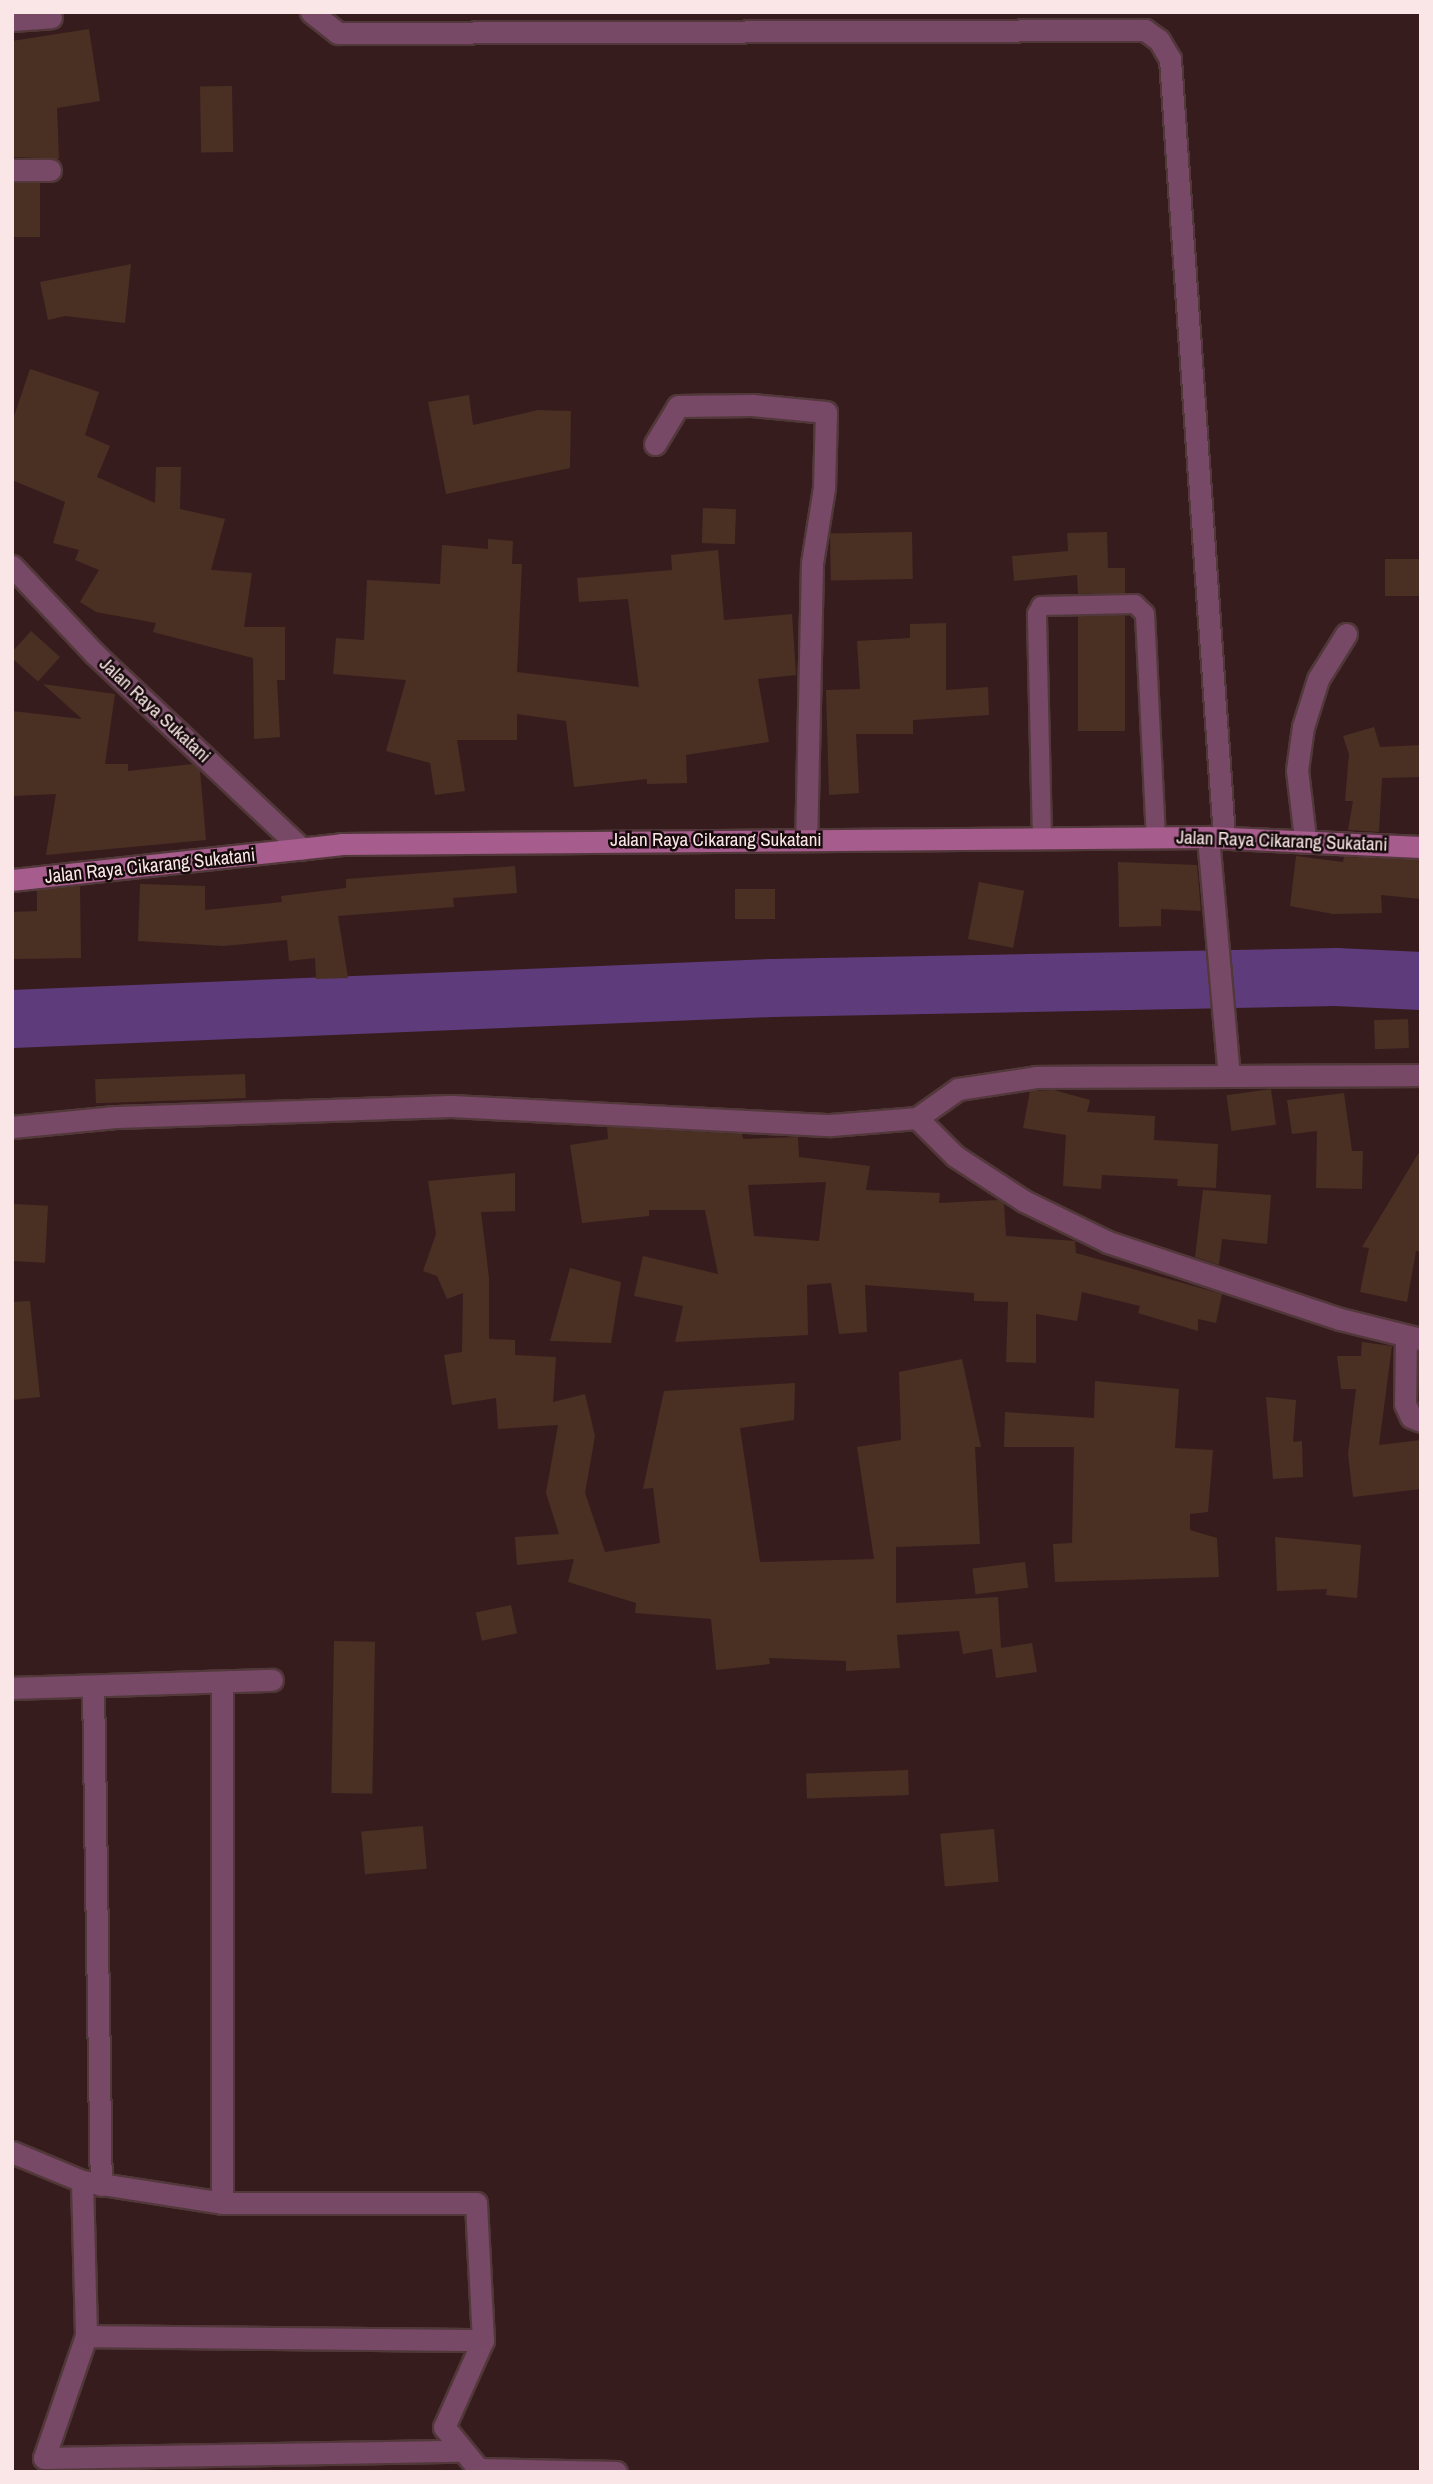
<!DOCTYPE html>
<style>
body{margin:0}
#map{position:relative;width:1433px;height:2484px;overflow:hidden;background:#371c1e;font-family:"Archivo Narrow",sans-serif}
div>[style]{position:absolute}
.river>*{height:58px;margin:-29px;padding:0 29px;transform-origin:29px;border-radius:29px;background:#5e3b7a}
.building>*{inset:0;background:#493023;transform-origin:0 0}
.roads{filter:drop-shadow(2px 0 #52383a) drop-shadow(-2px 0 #52383a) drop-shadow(0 2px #52383a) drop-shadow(0 -2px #52383a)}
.service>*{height:18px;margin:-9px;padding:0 9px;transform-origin:9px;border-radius:9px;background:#784967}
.minor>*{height:21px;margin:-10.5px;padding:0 10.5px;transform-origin:10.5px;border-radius:10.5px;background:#784967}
.tertiary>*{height:21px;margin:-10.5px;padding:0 10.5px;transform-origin:10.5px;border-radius:10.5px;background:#784967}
.secondary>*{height:21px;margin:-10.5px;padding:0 10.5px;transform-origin:10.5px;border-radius:10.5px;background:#a65c8c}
span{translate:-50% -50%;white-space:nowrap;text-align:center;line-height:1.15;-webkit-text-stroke:5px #160a0b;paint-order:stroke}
.street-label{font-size:19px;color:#fae6e7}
.frame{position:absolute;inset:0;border:14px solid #fae6e7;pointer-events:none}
</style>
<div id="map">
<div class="river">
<i style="left:12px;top:1019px;width:760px;rotate:-2.34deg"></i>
<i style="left:771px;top:988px;width:565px;rotate:-1.12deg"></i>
<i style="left:1336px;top:977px;width:85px;rotate:2.7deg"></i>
</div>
<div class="building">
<i style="clip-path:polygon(89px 29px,100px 101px,57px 108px,59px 159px,12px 157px,12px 41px)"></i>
<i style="left:232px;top:86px;width:66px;height:32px;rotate:89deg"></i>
<i style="left:12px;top:183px;width:28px;height:54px"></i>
<i style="clip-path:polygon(131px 264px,125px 323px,65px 316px,48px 320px,40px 282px)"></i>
<i style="clip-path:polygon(30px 369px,99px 392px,85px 435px,110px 446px,97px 477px,155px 503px,156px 467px,181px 467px,180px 509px,225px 519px,211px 570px,252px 573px,244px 627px,285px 627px,285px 680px,277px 680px,280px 737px,254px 739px,253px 658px,153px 632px,156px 623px,96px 612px,80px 602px,99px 570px,75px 560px,79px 550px,53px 543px,65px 502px,12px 480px,12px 422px)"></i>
<i style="clip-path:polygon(469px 395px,473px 425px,538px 410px,571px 411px,570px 468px,446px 494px,428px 402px)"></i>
<i style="left:703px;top:508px;width:33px;height:35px;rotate:2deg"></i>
<i style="left:912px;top:532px;width:47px;height:82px;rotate:89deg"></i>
<i style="clip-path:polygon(1107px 532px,1108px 568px,1125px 568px,1125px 593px,1078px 594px,1077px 575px,1014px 581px,1012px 556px,1068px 551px,1067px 533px)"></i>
<i style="clip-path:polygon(488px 539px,513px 541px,512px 564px,522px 564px,517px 672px,639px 687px,628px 599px,579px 602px,577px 578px,672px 570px,671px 555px,718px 550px,724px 620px,792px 614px,796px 675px,758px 679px,769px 742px,686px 755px,687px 783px,647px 784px,647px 779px,574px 787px,566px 721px,517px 714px,517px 740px,457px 740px,465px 791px,435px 795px,430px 763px,386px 751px,406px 680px,333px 674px,336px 638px,364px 640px,367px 580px,440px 584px,442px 545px,488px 549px)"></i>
<i style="left:1421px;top:559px;width:37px;height:36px;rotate:90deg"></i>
<i style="left:1125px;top:616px;width:115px;height:47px;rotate:90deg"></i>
<i style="clip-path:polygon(946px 623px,946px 690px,988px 687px,989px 715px,913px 720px,913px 734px,856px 734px,859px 793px,829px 795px,826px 690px,860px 689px,857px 641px,910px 638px,910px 624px)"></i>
<i style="left:31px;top:631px;width:39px;height:33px;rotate:42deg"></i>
<i style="clip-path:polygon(43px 684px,115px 694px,105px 764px,128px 764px,128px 771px,193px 764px,200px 771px,206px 840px,46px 855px,56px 794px,12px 796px,12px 711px,82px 719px)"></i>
<i style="clip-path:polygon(1374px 727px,1380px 747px,1421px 745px,1421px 777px,1382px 778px,1379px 832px,1348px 830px,1353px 801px,1345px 801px,1349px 754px,1343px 736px)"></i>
<i style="clip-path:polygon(1296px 856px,1343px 862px,1344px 857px,1421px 860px,1421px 899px,1381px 895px,1382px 913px,1333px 914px,1290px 906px)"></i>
<i style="clip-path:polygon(1118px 862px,1197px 865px,1201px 911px,1161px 909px,1161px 926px,1119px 927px)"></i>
<i style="clip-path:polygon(515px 866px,517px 893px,453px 898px,454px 907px,338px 916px,348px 978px,316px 979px,315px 958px,289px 961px,287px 940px,223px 946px,138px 941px,140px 884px,205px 886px,205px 910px,282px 902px,281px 896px,346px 888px,346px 879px)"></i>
<i style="left:979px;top:882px;width:46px;height:58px;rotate:11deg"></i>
<i style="clip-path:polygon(80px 886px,81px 958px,12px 959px,12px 912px,37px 911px,37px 890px)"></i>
<i style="left:735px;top:889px;width:40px;height:30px"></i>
<i style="left:1408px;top:1019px;width:29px;height:34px;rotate:88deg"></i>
<i style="left:245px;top:1074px;width:24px;height:150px;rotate:88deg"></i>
<i style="left:1271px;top:1089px;width:36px;height:45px;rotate:82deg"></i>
<i style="clip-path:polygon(1054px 1090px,1090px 1100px,1087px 1112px,1155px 1116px,1154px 1140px,1218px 1144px,1216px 1188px,1177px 1186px,1178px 1179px,1102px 1175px,1101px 1189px,1063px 1186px,1066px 1135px,1023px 1128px,1030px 1091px)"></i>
<i style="clip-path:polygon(1344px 1093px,1352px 1151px,1363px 1151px,1362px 1189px,1316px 1188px,1317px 1131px,1292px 1134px,1287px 1100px)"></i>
<i style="clip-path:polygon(evenodd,607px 1127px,742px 1134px,743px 1139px,798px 1137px,799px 1157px,870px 1166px,866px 1190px,940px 1193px,939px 1203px,999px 1200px,1004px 1204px,1006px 1236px,1075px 1241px,1076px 1253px,1222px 1294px,1216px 1323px,1198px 1319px,1198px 1331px,1138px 1313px,1140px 1306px,1082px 1292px,1077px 1321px,1036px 1314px,1036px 1363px,1006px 1362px,1008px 1302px,974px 1301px,974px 1293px,865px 1285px,867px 1332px,839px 1334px,831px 1283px,807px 1285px,808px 1335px,675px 1342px,683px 1306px,634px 1296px,643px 1256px,718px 1274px,705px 1210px,649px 1210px,649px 1216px,582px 1223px,570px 1145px,608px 1139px,607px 1127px,826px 1182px,819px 1241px,754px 1236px,748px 1185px,826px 1182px)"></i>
<i style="clip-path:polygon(1421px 1149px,1421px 1252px,1416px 1251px,1407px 1302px,1360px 1292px,1369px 1248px,1362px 1247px)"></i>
<i style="clip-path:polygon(515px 1173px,515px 1211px,481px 1212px,489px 1278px,489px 1339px,515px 1340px,515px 1355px,556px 1357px,553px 1402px,585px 1394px,595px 1436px,585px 1493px,605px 1552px,660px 1543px,653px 1488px,643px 1489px,664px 1391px,795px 1383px,794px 1420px,740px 1428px,760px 1562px,874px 1559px,857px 1447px,901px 1440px,899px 1372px,962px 1359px,981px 1447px,975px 1447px,980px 1544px,896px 1547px,896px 1603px,998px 1597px,1001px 1648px,1032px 1643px,1037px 1672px,996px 1678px,992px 1649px,963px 1654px,959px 1631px,897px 1635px,900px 1668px,846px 1671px,846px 1661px,769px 1658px,770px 1664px,716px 1670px,711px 1619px,635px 1613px,636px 1603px,568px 1582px,574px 1559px,517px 1565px,515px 1537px,559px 1534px,546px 1493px,558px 1425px,498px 1429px,496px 1398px,452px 1405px,444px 1355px,462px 1352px,463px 1293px,447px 1299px,437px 1276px,423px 1271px,436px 1234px,428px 1181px)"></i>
<i style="clip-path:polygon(1203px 1190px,1271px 1195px,1267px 1244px,1222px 1239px,1219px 1265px,1195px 1257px)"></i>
<i style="left:14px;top:1204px;width:34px;height:57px;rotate:3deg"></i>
<i style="clip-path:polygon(570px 1268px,621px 1282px,611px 1343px,550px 1341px)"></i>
<i style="clip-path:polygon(30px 1301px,40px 1397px,12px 1400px,12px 1302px)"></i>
<i style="clip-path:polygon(1362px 1342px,1392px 1346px,1379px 1445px,1421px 1440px,1421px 1489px,1353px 1497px,1348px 1454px,1356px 1389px,1341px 1389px,1337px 1356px,1361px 1356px)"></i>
<i style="clip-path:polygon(1095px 1381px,1179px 1389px,1175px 1448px,1213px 1450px,1208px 1512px,1190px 1514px,1190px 1530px,1217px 1538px,1219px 1577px,1055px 1582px,1053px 1544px,1072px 1543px,1074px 1447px,1004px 1447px,1005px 1412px,1094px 1418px)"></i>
<i style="clip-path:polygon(1266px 1397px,1296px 1400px,1293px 1442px,1302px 1441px,1303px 1477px,1273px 1479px)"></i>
<i style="clip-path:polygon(1275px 1537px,1361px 1545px,1357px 1598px,1326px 1595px,1327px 1589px,1277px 1591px)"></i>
<i style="left:1025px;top:1562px;width:26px;height:53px;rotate:83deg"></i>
<i style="left:511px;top:1605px;width:29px;height:36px;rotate:78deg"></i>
<i style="left:334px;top:1641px;width:41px;height:152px;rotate:1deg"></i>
<i style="left:908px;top:1770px;width:25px;height:102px;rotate:88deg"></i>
<i style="left:423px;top:1826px;width:43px;height:62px;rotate:85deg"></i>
<i style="left:994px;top:1829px;width:53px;height:54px;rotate:85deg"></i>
</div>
<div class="roads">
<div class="service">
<i style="left:1042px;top:838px;width:224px;rotate:-91.3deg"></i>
<i style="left:1037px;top:614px;width:9px;rotate:-63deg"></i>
<i style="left:1041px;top:606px;width:94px;rotate:-1.2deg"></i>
<i style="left:1135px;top:604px;width:14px;rotate:45deg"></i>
<i style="left:1145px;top:614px;width:223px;rotate:87.2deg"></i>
</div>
<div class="minor">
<i style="left:311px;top:12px;width:34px;rotate:38deg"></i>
<i style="left:338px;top:33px;width:807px;rotate:-0.21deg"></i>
<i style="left:1145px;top:30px;width:17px;rotate:36deg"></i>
<i style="left:1159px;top:40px;width:22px;rotate:60deg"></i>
<i style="left:1170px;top:59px;width:780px;rotate:86.03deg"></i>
<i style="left:12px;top:20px;width:39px;rotate:-4deg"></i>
<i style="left:12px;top:170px;width:38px"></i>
<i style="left:655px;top:444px;width:44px;rotate:-58.8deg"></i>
<i style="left:678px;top:406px;width:74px;rotate:-0.8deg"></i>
<i style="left:752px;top:405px;width:74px;rotate:5.4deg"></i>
<i style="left:826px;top:412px;width:76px;rotate:91.5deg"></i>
<i style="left:824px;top:488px;width:76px;rotate:99.1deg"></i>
<i style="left:812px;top:563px;width:277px;rotate:91.2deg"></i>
<i style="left:1208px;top:837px;width:239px;rotate:85deg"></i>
<i style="left:1305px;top:838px;width:68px;rotate:-96.7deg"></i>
<i style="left:1297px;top:770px;width:43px;rotate:-82.1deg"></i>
<i style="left:1303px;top:727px;width:50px;rotate:-72.6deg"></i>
<i style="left:1318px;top:679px;width:53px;rotate:-58.1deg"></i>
<i style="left:917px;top:1118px;width:50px;rotate:-35.3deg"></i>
<i style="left:958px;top:1089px;width:79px;rotate:-8.7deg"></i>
<i style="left:1036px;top:1077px;width:385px;rotate:-0.3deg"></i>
<i style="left:12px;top:1127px;width:104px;rotate:-5.5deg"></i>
<i style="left:116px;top:1117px;width:335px;rotate:-1.9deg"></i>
<i style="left:451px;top:1106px;width:380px;rotate:2.9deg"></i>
<i style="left:831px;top:1125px;width:86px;rotate:-4.7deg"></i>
<i style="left:917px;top:1118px;width:54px;rotate:45deg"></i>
<i style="left:955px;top:1156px;width:82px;rotate:33.1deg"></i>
<i style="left:1024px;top:1201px;width:93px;rotate:26deg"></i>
<i style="left:1108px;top:1242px;width:244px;rotate:18.4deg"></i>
<i style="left:1340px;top:1319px;width:83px;rotate:13.9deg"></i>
<i style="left:1406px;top:1336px;width:68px;rotate:90.8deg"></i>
<i style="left:1405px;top:1404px;width:14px;rotate:65deg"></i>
<i style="left:1411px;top:1417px;width:11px;rotate:22deg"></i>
<i style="left:93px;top:1686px;width:499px;rotate:89.1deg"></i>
<i style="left:12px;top:1688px;width:260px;rotate:-1.8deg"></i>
<i style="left:12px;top:2152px;width:76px;rotate:22.5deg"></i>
<i style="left:82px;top:2181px;width:142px;rotate:8.9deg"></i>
<i style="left:222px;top:2203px;width:254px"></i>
<i style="left:476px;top:2203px;width:137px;rotate:87.1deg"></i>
<i style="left:483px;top:2340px;width:95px;rotate:114.1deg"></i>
<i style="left:444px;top:2427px;width:58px;rotate:50.6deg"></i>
<i style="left:82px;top:2181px;width:155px;rotate:88.5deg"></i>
<i style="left:86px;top:2336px;width:129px;rotate:109deg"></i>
<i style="left:44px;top:2458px;width:415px;rotate:-1deg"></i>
<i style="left:222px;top:2203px;width:520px;rotate:-90deg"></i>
<i style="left:86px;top:2336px;width:397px;rotate:0.6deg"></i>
<i style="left:479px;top:2469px;width:137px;rotate:1.3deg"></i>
</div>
<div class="tertiary">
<i style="left:12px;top:566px;width:121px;rotate:46.7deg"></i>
<i style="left:95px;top:654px;width:284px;rotate:43.3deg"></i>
</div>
<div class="secondary">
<i style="left:12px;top:880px;width:331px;rotate:-6.2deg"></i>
<i style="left:341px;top:844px;width:867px;rotate:-0.46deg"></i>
<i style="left:1208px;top:837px;width:213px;rotate:2.7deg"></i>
</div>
</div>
<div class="street-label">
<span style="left:155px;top:710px;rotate:43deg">Jalan Raya Sukatani</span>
<span style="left:716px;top:840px">Jalan Raya Cikarang Sukatani</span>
<span style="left:1282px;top:841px;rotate:2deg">Jalan Raya Cikarang Sukatani</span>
<span style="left:150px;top:866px;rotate:-6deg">Jalan Raya Cikarang Sukatani</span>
</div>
<div class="frame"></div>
</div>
